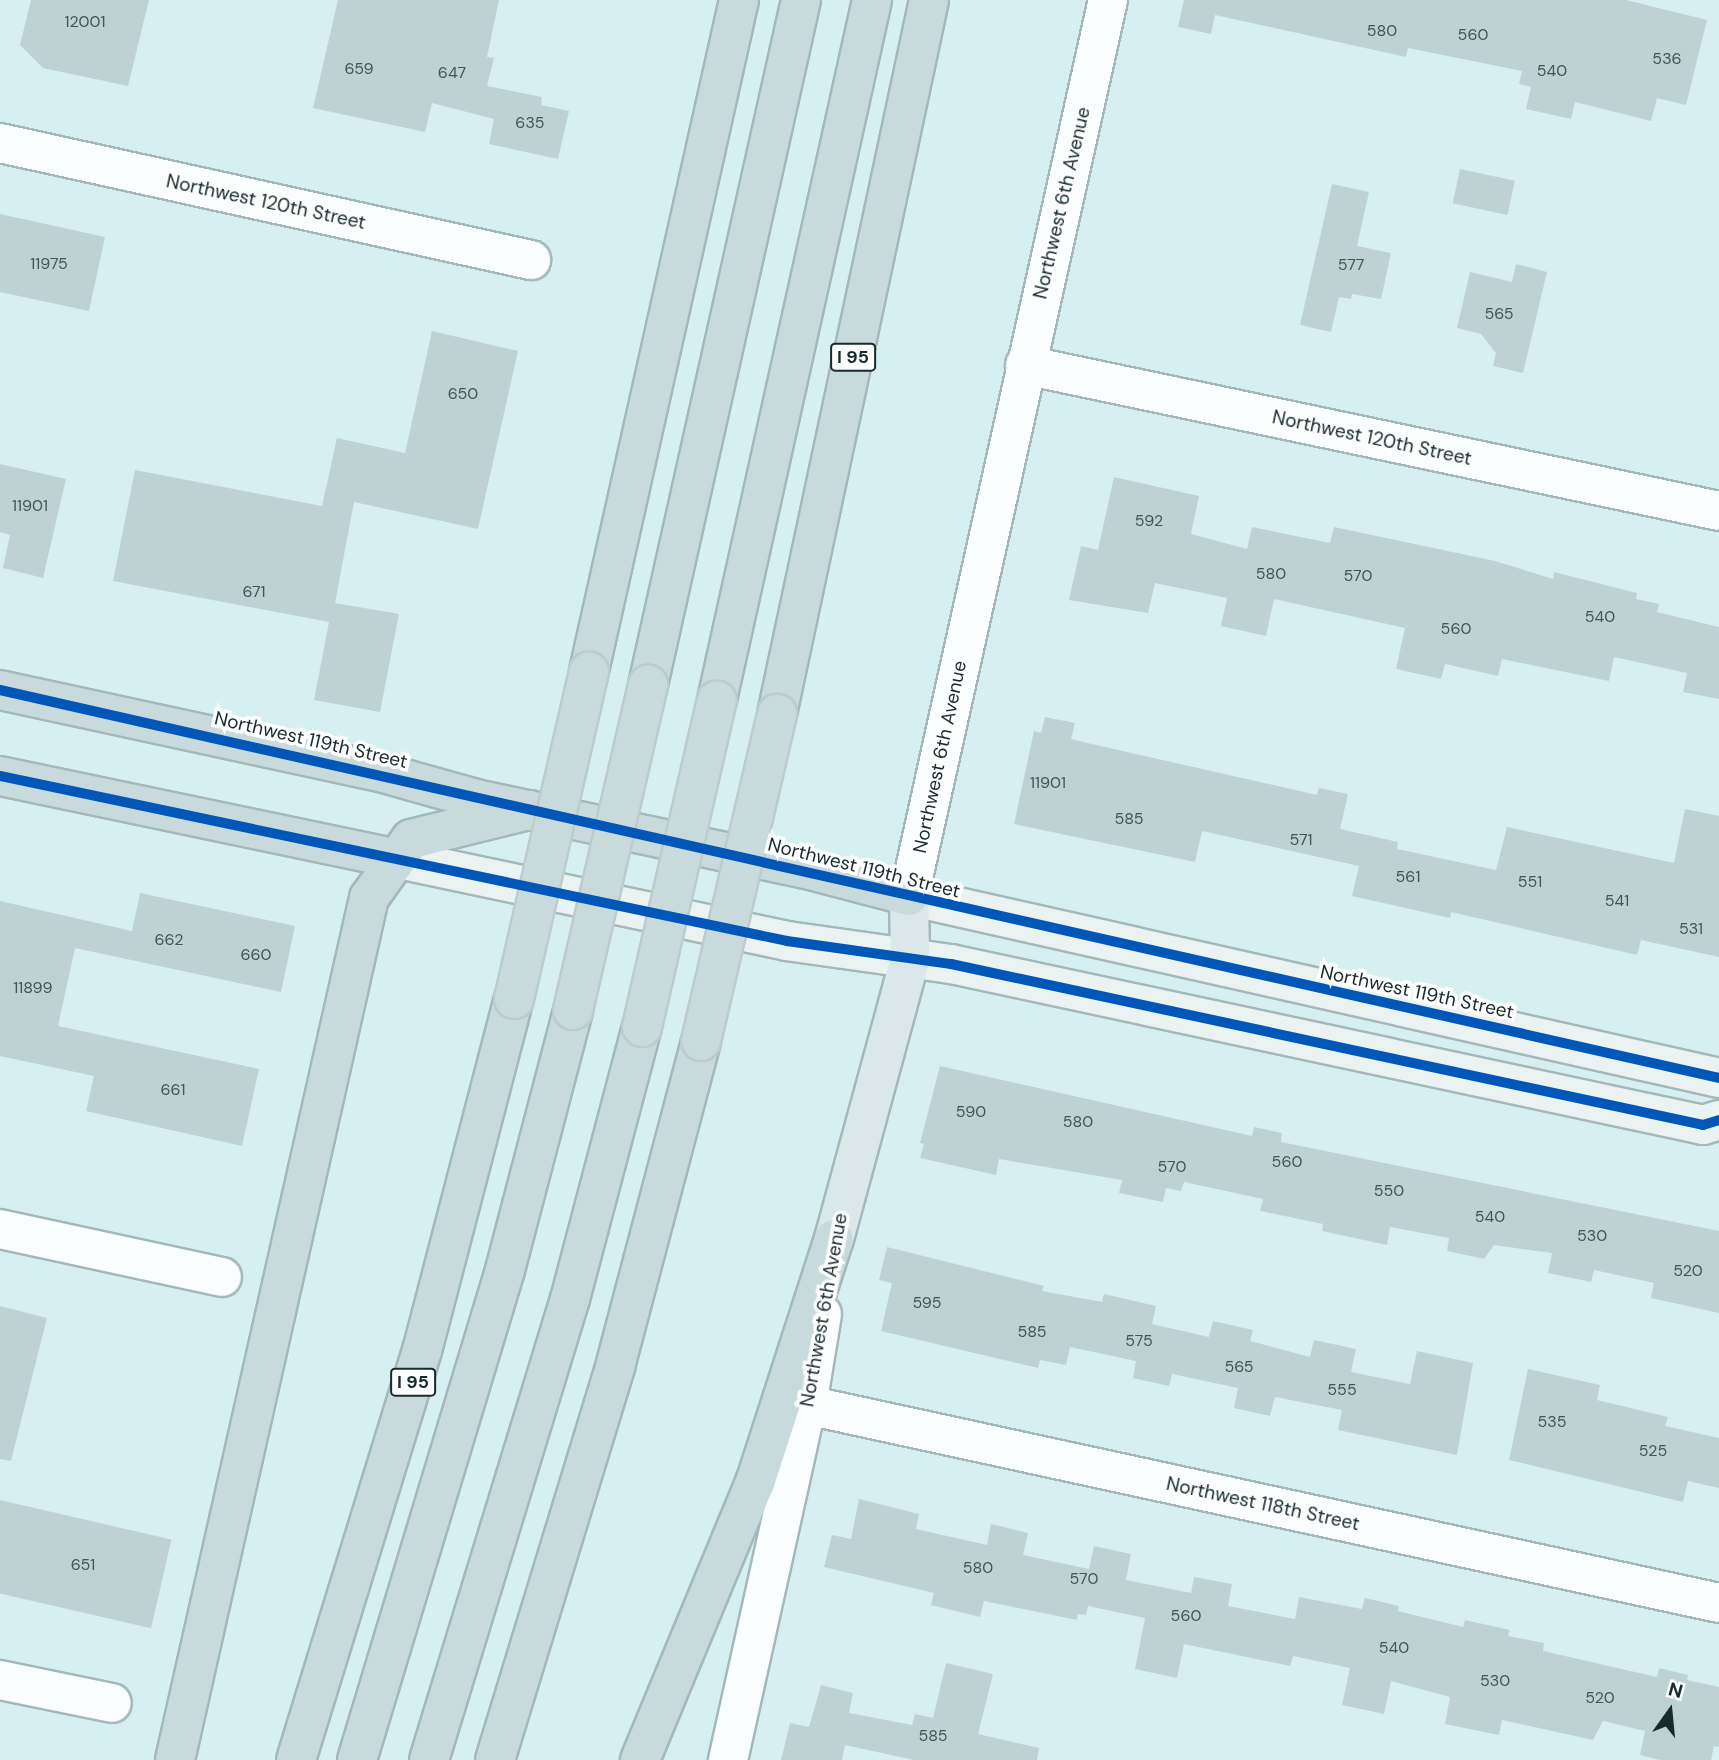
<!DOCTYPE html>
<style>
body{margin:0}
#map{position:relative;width:1719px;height:1760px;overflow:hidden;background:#d6f0f2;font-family:"DM Sans",sans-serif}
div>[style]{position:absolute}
.building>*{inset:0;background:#bdd2d3;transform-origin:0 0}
.roads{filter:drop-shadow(2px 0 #a4b8ba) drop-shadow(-2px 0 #a4b8ba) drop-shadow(0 2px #a4b8ba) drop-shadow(0 -2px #a4b8ba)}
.street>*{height:38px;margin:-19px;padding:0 19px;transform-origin:19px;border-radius:19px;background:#f9fdfd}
.secondary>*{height:38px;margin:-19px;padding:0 19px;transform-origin:19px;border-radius:19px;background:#eaf2f2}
.primary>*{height:38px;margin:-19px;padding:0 19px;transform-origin:19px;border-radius:19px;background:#dbe8e9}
.highway>*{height:38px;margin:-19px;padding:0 19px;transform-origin:19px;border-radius:19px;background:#c8dadb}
.bridges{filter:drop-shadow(2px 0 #becbcc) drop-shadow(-2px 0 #becbcc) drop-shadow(0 2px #becbcc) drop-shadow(0 -2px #becbcc)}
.highway-bridge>*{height:38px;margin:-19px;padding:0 19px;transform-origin:19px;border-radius:19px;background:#c8dadb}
.cycleway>*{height:10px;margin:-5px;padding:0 5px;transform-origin:5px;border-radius:5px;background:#0057b8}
span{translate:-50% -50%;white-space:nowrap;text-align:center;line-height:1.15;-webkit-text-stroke:7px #fdfdfd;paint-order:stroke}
.number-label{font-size:16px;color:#415556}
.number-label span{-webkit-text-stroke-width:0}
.shield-label span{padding:2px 5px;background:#fdfdfd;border:2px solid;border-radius:5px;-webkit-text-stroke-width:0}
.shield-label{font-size:18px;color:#182b2c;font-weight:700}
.street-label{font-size:19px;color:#182b2c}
.north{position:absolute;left:1635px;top:1676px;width:70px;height:70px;-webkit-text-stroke:5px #fdfdfd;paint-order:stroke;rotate:15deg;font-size:19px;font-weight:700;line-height:28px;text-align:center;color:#182b2c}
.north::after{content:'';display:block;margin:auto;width:24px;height:32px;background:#182b2c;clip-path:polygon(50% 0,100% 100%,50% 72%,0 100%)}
</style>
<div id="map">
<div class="building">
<i style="clip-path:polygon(31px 0,149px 0,128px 86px,43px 68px,20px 45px)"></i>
<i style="clip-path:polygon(338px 0,499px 0,487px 57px,494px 58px,487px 86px,542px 97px,541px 105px,569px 111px,558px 159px,489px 144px,494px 119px,432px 103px,425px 132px,313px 108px)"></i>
<i style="clip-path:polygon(1184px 0,1626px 0,1707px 20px,1686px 105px,1657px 98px,1651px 121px,1575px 102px,1571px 119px,1526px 109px,1531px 87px,1519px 84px,1522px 71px,1408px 48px,1406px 57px,1215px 15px,1211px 34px,1178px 27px)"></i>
<i style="left:1460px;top:169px;width:56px;height:35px;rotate:12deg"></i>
<i style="clip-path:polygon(1332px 184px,1369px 192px,1357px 246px,1391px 253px,1381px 299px,1352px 294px,1351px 299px,1339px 297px,1331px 332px,1300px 325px)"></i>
<i style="clip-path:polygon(0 214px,105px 237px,89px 311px,0 292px)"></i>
<i style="clip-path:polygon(1516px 264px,1547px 272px,1523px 373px,1493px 366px,1496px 353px,1481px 334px,1457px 328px,1470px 272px,1512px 282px)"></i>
<i style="clip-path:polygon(432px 331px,518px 351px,478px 529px,354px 502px,335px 603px,399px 614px,380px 712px,314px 700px,329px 622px,113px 581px,135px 470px,322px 506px,337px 438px,405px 453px)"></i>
<i style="clip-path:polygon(0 464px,66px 479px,43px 578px,3px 568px,10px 535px,0 532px)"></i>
<i style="clip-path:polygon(1114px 477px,1199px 496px,1191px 534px,1247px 549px,1252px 527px,1330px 543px,1334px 527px,1495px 561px,1553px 579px,1554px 572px,1637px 593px,1636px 599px,1659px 604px,1657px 612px,1719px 627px,1719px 699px,1683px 692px,1687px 673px,1614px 657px,1609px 681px,1502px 659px,1498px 676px,1445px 664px,1441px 679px,1396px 669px,1405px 628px,1274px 599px,1266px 636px,1221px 626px,1227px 598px,1155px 583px,1148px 613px,1069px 600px,1081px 546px,1098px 550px)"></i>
<i style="clip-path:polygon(1045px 717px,1075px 723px,1071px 739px,1083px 742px,1317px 795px,1319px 788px,1348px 794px,1340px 829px,1398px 842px,1397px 849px,1496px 870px,1507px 827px,1674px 863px,1685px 809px,1719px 816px,1719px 957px,1641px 940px,1637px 955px,1451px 912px,1450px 918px,1352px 896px,1359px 866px,1202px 831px,1195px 862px,1014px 824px,1034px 731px,1041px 733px)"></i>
<i style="clip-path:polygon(140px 893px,295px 926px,281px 992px,75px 948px,58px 1026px,259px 1069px,242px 1146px,86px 1111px,94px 1076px,0 1056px,0 901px,132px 931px)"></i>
<i style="clip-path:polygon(940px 1066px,1252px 1136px,1254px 1127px,1282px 1133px,1281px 1142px,1719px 1231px,1719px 1313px,1651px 1298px,1654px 1283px,1594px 1270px,1591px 1282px,1548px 1273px,1552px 1253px,1494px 1245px,1484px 1259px,1447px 1251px,1449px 1238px,1390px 1227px,1387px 1245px,1322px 1231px,1323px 1224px,1260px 1211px,1263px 1199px,1184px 1182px,1181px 1191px,1166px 1188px,1163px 1202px,1119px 1193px,1122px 1180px,999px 1159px,996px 1175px,920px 1158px,924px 1144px,920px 1143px)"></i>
<i style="clip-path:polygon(887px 1247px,1044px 1286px,1042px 1291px,1102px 1302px,1104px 1294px,1156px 1306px,1152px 1324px,1209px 1337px,1213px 1321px,1253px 1330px,1250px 1341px,1310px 1357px,1314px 1340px,1356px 1349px,1351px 1372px,1410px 1384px,1417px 1351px,1473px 1363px,1457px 1455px,1338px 1430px,1342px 1410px,1275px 1397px,1270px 1416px,1234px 1408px,1238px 1388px,1172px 1374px,1169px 1386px,1133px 1378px,1136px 1361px,1070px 1347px,1066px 1365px,1040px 1360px,1038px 1368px,881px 1331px,892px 1283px,879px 1280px)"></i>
<i style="clip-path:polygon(0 1306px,47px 1318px,11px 1461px,0 1459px)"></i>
<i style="clip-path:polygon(1528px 1369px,1600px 1385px,1597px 1400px,1668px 1417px,1665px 1426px,1719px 1438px,1719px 1488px,1688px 1481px,1683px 1502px,1509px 1460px)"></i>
<i style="clip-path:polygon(859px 1499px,919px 1514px,916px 1529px,987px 1545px,991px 1524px,1028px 1533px,1023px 1555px,1089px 1569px,1094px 1546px,1131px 1554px,1126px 1580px,1191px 1593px,1194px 1577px,1232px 1584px,1228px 1606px,1295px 1619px,1299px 1597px,1362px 1609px,1365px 1598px,1399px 1606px,1398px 1611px,1463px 1627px,1465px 1620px,1510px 1630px,1508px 1636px,1544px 1643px,1543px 1651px,1657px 1677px,1659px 1668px,1688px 1675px,1687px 1680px,1719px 1687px,1719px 1747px,1714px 1746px,1711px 1760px,1660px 1760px,1640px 1755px,1645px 1731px,1603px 1721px,1593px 1740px,1502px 1720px,1499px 1735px,1445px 1724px,1450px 1697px,1391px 1681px,1384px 1714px,1342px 1705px,1350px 1668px,1293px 1656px,1290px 1666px,1184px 1644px,1177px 1678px,1135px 1669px,1145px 1618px,1088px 1606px,1086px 1615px,1078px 1614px,1077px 1620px,984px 1601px,980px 1617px,931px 1605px,934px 1593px,824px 1567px,832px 1535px,851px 1539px)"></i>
<i style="left:0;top:1500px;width:176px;height:91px;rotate:13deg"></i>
<i style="clip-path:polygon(946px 1663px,993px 1674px,978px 1734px,1039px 1748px,1037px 1760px,914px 1760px,845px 1745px,842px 1760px,781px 1760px,790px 1723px,809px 1727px,821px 1685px,853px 1693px,849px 1713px,912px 1725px,915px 1714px,933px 1718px)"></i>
</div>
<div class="roads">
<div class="street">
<i style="left:0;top:143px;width:544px;rotate:12.43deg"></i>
<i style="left:1025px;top:365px;width:709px;rotate:11.88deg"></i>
<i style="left:909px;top:896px;width:918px;rotate:-77.48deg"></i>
<i style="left:0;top:1229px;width:227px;rotate:12.2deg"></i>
<i style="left:807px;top:1405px;width:933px;rotate:12.25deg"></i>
<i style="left:0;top:1680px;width:114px;rotate:11.6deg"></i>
<i style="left:728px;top:1760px;width:364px;rotate:-77.5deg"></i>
<i style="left:807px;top:1405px;width:92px;rotate:-80.6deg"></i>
</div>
<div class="secondary">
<i style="left:394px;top:858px;width:402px;rotate:11.9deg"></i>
<i style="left:787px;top:941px;width:166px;rotate:8deg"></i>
<i style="left:951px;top:964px;width:769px;rotate:12.08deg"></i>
<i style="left:1703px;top:1125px;width:17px;rotate:-17deg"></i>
<i style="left:909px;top:896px;width:830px;rotate:12.66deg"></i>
</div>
<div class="primary">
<i style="left:834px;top:1239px;width:289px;rotate:-74.8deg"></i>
<i style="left:910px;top:960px;width:64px;rotate:-90.9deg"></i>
</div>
<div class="highway">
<i style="left:589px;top:671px;width:688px;rotate:-77.4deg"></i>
<i style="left:648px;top:685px;width:702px;rotate:-77.41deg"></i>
<i style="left:0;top:690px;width:396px;rotate:12.2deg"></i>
<i style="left:387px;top:774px;width:92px;rotate:15.7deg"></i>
<i style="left:476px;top:799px;width:337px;rotate:12deg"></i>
<i style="left:806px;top:869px;width:106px;rotate:14.7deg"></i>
<i style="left:717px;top:700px;width:717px;rotate:-77.51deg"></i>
<i style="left:777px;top:714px;width:730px;rotate:-77.98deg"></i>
<i style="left:0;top:776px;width:402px;rotate:11.8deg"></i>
<i style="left:175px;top:1760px;width:884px;rotate:-77.32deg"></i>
<i style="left:369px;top:898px;width:72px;rotate:-54.6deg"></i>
<i style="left:411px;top:839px;width:122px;rotate:-13.8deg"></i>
<i style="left:296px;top:1760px;width:428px;rotate:-72.9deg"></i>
<i style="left:422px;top:1351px;width:364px;rotate:-75.4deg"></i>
<i style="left:357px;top:1760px;width:512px;rotate:-73.19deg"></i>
<i style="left:505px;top:1270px;width:269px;rotate:-75.3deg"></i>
<i style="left:429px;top:1760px;width:482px;rotate:-73deg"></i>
<i style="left:570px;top:1299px;width:281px;rotate:-75.2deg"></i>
<i style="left:495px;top:1760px;width:415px;rotate:-73deg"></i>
<i style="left:616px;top:1363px;width:333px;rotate:-75.2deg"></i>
<i style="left:640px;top:1760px;width:300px;rotate:-67.5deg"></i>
<i style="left:755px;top:1483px;width:256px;rotate:-72.1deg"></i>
</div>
</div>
<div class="bridges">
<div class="highway-bridge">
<i style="left:514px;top:999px;width:336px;rotate:-77.1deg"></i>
<i style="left:573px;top:1010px;width:334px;rotate:-77deg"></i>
<i style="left:642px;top:1027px;width:335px;rotate:-77.1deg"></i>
<i style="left:701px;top:1041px;width:336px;rotate:-76.9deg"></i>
</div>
</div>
<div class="cycleway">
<i style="left:0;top:690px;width:1762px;rotate:12.72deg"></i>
<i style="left:0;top:776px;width:804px;rotate:11.84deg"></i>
<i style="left:787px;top:941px;width:166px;rotate:8deg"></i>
<i style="left:951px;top:964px;width:769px;rotate:12.08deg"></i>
<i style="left:1703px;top:1125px;width:17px;rotate:-17deg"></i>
</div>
<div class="number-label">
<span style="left:85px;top:22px">12001</span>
<span style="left:1382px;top:31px">580</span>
<span style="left:1473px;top:35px">560</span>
<span style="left:1667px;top:59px">536</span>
<span style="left:359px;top:69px">659</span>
<span style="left:1552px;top:71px">540</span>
<span style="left:452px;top:73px">647</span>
<span style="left:530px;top:123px">635</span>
<span style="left:49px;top:264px">11975</span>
<span style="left:1351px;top:265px">577</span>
<span style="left:1499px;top:314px">565</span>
<span style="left:463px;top:394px">650</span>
<span style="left:30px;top:506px">11901</span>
<span style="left:1149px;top:521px">592</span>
<span style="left:1271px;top:574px">580</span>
<span style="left:1358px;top:576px">570</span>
<span style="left:254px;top:592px">671</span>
<span style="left:1600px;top:617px">540</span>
<span style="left:1456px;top:629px">560</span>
<span style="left:1048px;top:783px">11901</span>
<span style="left:1129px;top:819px">585</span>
<span style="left:1301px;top:840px">571</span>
<span style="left:1408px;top:877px">561</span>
<span style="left:1530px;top:882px">551</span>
<span style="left:1617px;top:901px">541</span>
<span style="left:1691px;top:929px">531</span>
<span style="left:169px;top:940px">662</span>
<span style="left:256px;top:955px">660</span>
<span style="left:33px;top:988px">11899</span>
<span style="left:173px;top:1090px">661</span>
<span style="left:971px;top:1112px">590</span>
<span style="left:1078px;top:1122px">580</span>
<span style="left:1287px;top:1162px">560</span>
<span style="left:1172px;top:1167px">570</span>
<span style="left:1389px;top:1191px">550</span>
<span style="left:1490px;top:1217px">540</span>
<span style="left:1592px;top:1236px">530</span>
<span style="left:1688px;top:1271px">520</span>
<span style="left:927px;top:1303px">595</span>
<span style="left:1032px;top:1332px">585</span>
<span style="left:1139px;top:1341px">575</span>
<span style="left:1239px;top:1367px">565</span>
<span style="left:1342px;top:1390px">555</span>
<span style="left:1552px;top:1422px">535</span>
<span style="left:1653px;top:1451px">525</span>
<span style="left:83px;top:1565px">651</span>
<span style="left:978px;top:1568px">580</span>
<span style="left:1084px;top:1579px">570</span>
<span style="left:1186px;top:1616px">560</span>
<span style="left:1394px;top:1648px">540</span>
<span style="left:1495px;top:1681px">530</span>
<span style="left:1600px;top:1698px">520</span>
<span style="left:933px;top:1736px">585</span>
</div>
<div class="shield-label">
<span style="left:853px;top:357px">I 95</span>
<span style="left:413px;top:1382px">I 95</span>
</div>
<div class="street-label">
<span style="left:266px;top:202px;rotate:12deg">Northwest 120th Street</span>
<span style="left:1062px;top:203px;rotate:-77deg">Northwest 6th Avenue</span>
<span style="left:1372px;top:438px;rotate:12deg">Northwest 120th Street</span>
<span style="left:311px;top:740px;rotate:13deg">Northwest 119th Street</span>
<span style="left:940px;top:757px;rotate:-78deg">Northwest 6th Avenue</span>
<span style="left:864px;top:868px;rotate:14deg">Northwest 119th Street</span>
<span style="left:1417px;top:992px;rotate:12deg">Northwest 119th Street</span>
<span style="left:824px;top:1310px;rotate:-80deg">Northwest 6th Avenue</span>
<span style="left:1263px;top:1504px;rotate:12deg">Northwest 118th Street</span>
</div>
<div class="north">N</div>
</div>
